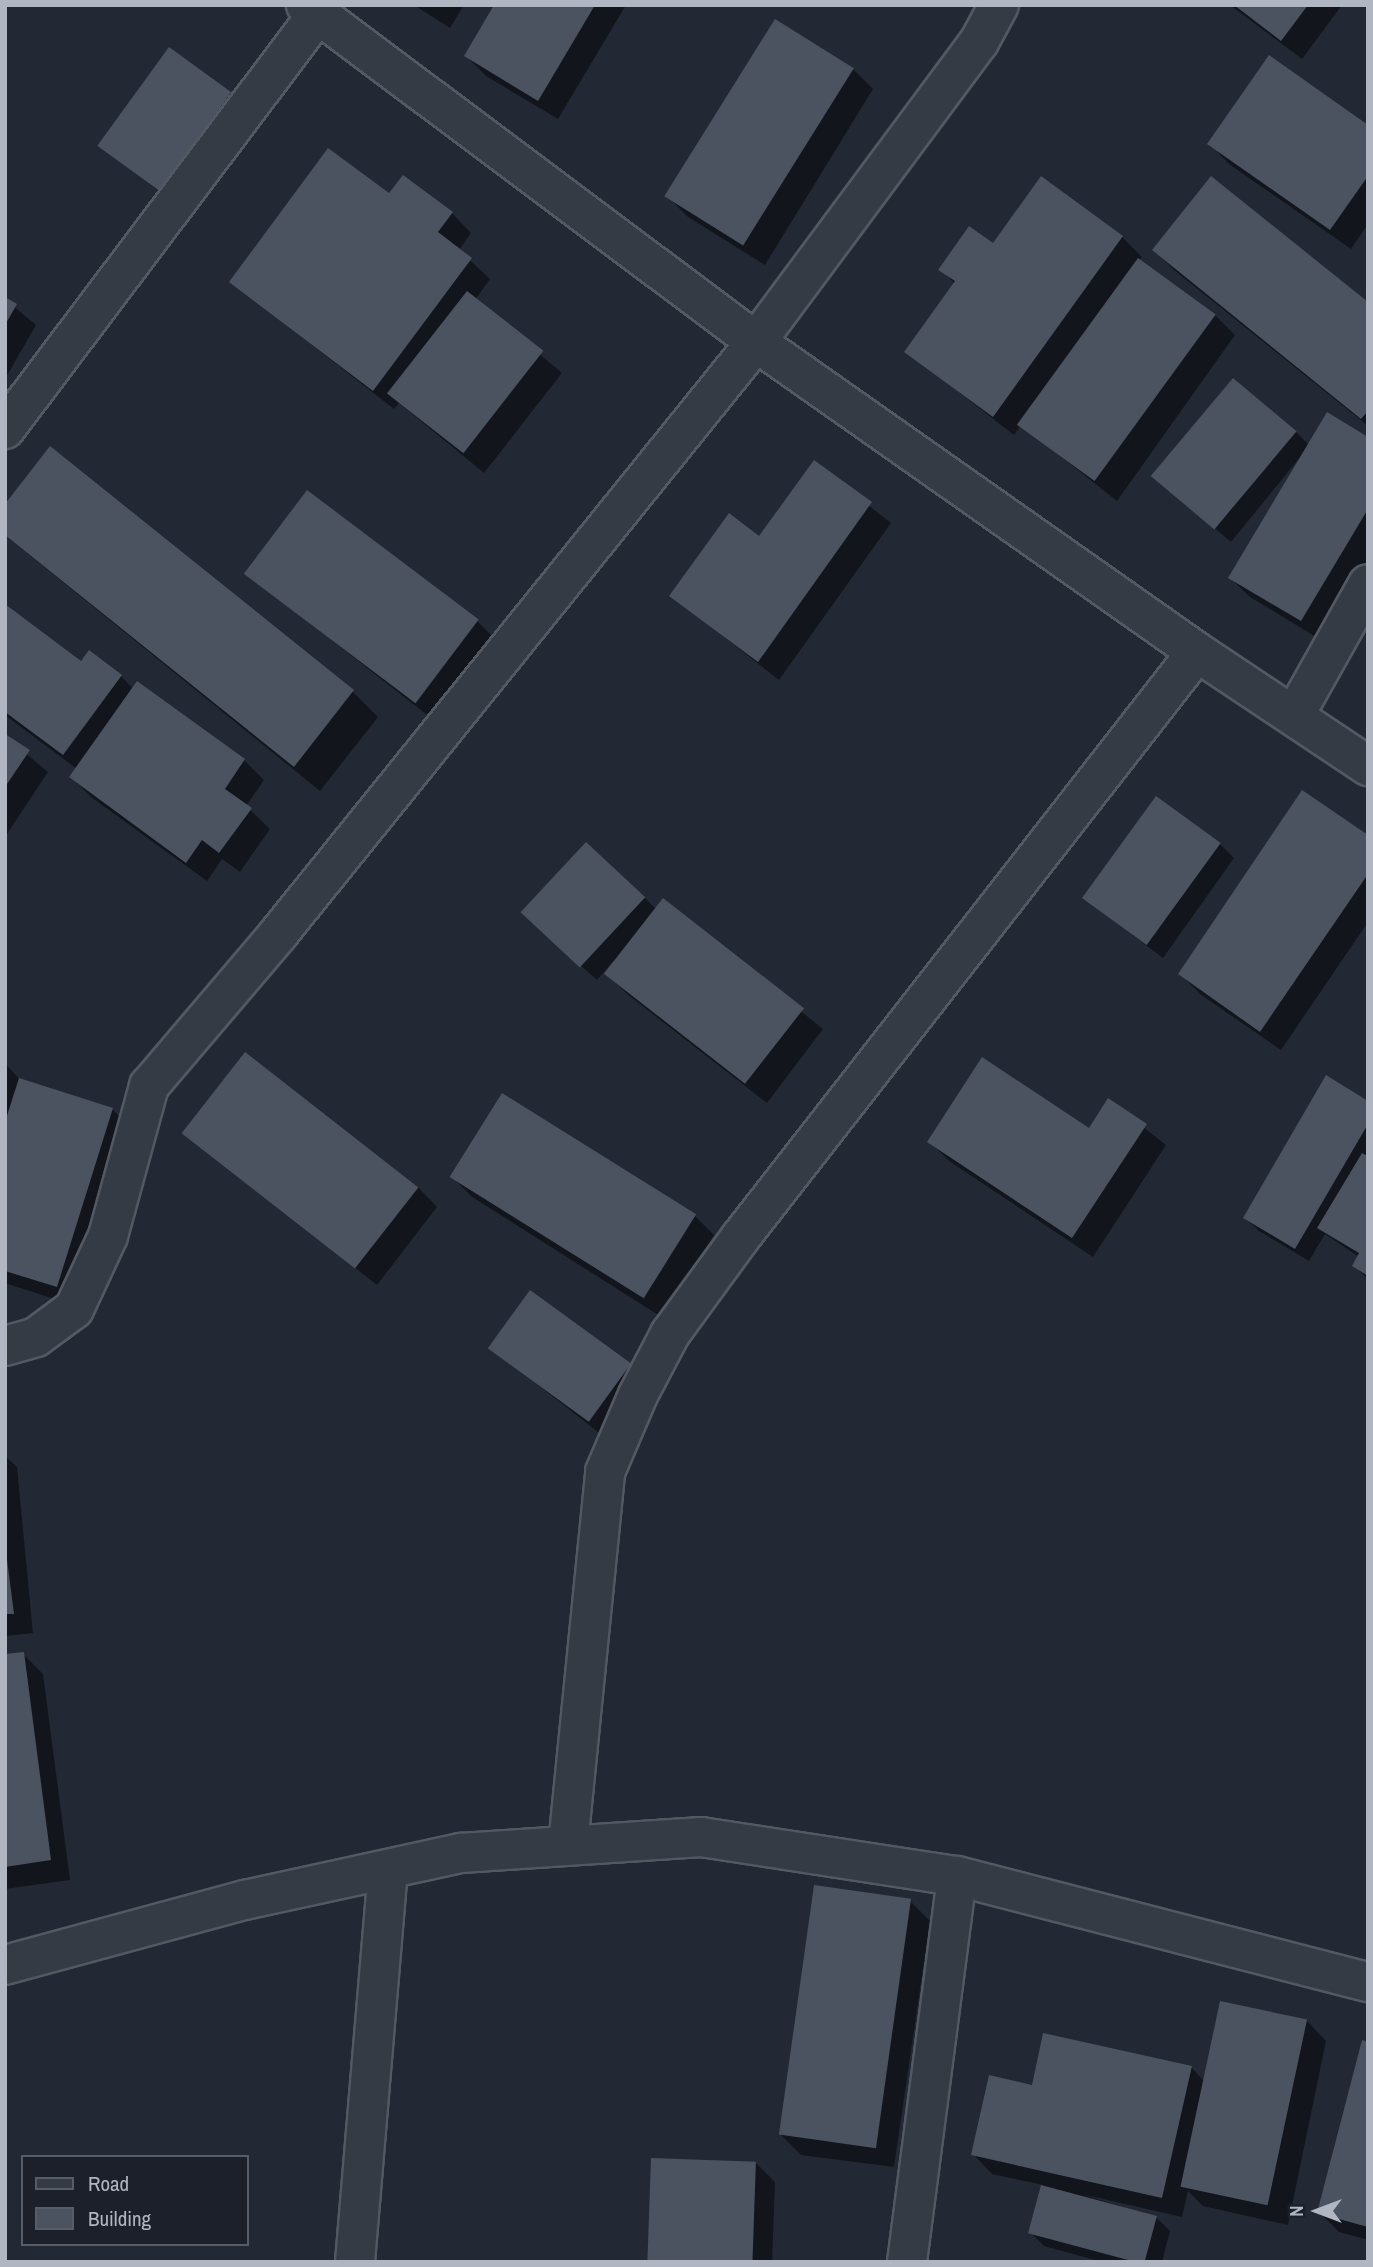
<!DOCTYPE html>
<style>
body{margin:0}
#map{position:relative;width:1373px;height:2267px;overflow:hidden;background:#222934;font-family:"Archivo Narrow",sans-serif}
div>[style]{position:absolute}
.shadow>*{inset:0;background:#0007;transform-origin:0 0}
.building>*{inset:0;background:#4b5360;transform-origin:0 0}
.roads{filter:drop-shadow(2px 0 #535963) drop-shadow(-2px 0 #535963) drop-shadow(0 2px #535963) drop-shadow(0 -2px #535963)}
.street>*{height:38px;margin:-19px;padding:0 19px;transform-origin:19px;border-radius:19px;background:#353b45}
span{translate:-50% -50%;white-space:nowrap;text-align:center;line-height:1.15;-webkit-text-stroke:5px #1b202a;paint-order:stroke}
.frame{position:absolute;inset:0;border:7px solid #b0b6c2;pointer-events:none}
.legend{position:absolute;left:21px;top:2155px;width:228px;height:91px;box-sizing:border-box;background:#1b202a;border:2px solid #575c67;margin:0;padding:9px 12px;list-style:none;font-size:21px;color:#b0b6c2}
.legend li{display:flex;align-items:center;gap:14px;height:35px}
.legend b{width:35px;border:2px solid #575c67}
.north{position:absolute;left:1282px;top:2176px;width:70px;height:70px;-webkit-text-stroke:5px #1b202a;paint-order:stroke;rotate:270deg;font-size:19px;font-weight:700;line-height:28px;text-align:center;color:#b0b6c2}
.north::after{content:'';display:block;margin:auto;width:24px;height:32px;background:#b0b6c2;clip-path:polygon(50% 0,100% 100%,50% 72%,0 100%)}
</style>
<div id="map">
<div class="shadow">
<i style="clip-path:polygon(414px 5px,464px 5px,450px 28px)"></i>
<i style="clip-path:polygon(496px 5px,626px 5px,558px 119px,486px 76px,466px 56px)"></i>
<i style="clip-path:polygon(1230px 5px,1342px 5px,1302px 59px)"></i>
<i style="clip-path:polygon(853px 69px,873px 89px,765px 265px,688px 217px,668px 197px)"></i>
<i style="clip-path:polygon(230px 93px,243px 107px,174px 203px,102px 147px)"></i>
<i style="clip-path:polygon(1368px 127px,1368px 224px,1351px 249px,1229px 164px,1210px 144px)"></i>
<i style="clip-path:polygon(389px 195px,452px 213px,471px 233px,459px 250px,490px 279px,475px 300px,562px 373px,484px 473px,399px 403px,394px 409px,231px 282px)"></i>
<i style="clip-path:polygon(1122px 237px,1142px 257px,1139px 261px,1215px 315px,1235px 335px,1117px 501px,1021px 425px,1014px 435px,907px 352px,955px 284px,941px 269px,994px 246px)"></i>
<i style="clip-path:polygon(1154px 250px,1368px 304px,1368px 426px,1174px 270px)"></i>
<i style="clip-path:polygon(5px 299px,36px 325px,5px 379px)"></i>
<i style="clip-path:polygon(1296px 432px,1310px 446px,1368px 439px,1368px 562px,1321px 640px,1250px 597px,1230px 578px,1301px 456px,1231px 542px,1154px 477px)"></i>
<i style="clip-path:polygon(51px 449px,353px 692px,378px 717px,320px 791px,5px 535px,5px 507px)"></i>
<i style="clip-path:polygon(814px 463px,891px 523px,779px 680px,672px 596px,759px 539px)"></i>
<i style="clip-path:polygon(246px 573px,477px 621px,497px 641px,436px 722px)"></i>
<i style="clip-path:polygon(5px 606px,81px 663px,121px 676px,133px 689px,137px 683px,244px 760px,264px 780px,246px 806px,270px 829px,240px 872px,222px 859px,207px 881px,91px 797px,71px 777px,77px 769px,5px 715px)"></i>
<i style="clip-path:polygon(5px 736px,48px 772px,7px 834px,5px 833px)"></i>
<i style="clip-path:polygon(1368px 837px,1368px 922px,1281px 1050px,1200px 994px,1180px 974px)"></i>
<i style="clip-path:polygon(1220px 844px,1234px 858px,1163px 958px,1085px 899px)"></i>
<i style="clip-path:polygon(645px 898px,657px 910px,664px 901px,823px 1029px,767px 1103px,627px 994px,607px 974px,615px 959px,597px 980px,538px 927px)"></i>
<i style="clip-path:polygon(5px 1063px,20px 1080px,112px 1109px,132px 1129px,76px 1306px,5px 1283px)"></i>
<i style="clip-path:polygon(1109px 1100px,1166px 1145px,1093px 1257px,949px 1161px,929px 1141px,1089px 1130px)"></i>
<i style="clip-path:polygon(1368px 1103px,1368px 1279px,1354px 1266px,1359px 1257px,1325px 1234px,1309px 1261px,1259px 1231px,1245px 1218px)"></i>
<i style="clip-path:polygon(185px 1134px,418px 1187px,437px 1207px,377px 1285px)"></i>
<i style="clip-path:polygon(452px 1177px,694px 1215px,714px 1235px,663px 1318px,472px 1197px)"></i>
<i style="left:531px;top:1292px;width:143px;height:69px;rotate:38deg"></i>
<i style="clip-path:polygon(5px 1456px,17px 1467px,33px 1633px,5px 1636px)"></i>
<i style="clip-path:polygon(23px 1654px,43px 1674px,70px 1880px,5px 1889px,5px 1656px)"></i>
<i style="clip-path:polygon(910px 1901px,930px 1921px,894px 2167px,801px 2155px,781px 2135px)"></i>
<i style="clip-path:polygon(1307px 2021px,1326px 2041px,1288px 2225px,1203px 2206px,1188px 2191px,1182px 2217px,1081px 2194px,1156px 2217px,1170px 2231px,1162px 2262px,1102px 2262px,1044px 2246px,1030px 2232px,1043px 2185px,992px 2174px,973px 2154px,1033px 2087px,1191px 2067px,1205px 2082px)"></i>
<i style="clip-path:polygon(1368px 2044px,1368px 2240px,1339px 2232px,1319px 2212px)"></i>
<i style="clip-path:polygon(755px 2162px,775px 2182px,772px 2262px,650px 2262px)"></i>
</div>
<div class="building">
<i style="clip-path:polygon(494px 5px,595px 5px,538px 101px,464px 56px)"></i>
<i style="clip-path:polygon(1234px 5px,1308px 5px,1281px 41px)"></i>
<i style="left:775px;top:19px;width:93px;height:209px;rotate:32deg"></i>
<i style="left:169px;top:47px;width:77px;height:122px;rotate:36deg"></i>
<i style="clip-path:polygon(1269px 55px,1368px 125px,1368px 176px,1330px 230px,1207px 144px)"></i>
<i style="clip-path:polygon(328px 148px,389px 193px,403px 175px,453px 212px,438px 232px,472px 258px,373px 391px,229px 282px)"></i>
<i style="clip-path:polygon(1041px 176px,1123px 236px,993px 417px,904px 352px,955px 281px,938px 270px,969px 226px,993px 243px)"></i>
<i style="clip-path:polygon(1211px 176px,1368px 302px,1368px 411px,1361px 419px,1152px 250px)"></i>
<i style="left:1138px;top:258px;width:96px;height:206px;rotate:36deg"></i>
<i style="left:467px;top:291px;width:97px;height:130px;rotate:38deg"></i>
<i style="clip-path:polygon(5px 297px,17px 304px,5px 325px)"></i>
<i style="left:1233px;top:378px;width:83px;height:128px;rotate:40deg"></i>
<i style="clip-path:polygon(1327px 412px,1368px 437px,1368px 509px,1301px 621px,1228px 578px)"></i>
<i style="clip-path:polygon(50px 446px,354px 690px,294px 767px,5px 535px,5px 504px)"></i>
<i style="clip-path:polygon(814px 460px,872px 502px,758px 662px,669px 596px,729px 513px,759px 536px)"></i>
<i style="left:307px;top:490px;width:215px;height:105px;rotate:37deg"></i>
<i style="clip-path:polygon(5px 604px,81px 661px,89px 650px,122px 675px,63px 755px,5px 712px)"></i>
<i style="clip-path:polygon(137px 681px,245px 759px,225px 789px,252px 808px,219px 853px,202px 840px,186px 863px,69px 777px)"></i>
<i style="clip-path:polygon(5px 734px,30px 750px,5px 787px)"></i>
<i style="clip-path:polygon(1302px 790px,1368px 835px,1368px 874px,1260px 1032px,1178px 974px)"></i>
<i style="left:1156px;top:796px;width:80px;height:126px;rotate:36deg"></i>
<i style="left:586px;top:842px;width:81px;height:96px;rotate:43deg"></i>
<i style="left:663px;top:898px;width:179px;height:96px;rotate:38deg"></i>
<i style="left:245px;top:1052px;width:220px;height:103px;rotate:38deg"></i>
<i style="clip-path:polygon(982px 1057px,1089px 1128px,1108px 1098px,1147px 1124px,1072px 1238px,927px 1142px)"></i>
<i style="clip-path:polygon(1326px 1075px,1368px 1101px,1368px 1124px,1295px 1249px,1243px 1218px)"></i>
<i style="clip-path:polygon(19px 1078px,113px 1108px,57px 1287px,5px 1271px,5px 1122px)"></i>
<i style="left:502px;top:1093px;width:229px;height:99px;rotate:32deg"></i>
<i style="clip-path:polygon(1362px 1153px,1368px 1156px,1368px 1276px,1352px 1266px,1359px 1253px,1317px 1228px)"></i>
<i style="left:530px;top:1290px;width:125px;height:72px;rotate:36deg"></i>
<i style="clip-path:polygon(5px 1544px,14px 1614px,5px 1614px)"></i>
<i style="clip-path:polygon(24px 1652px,51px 1860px,5px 1867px,5px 1654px)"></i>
<i style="left:814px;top:1885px;width:98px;height:252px;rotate:8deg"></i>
<i style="left:1220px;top:2001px;width:89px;height:190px;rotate:12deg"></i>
<i style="clip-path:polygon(1043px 2033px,1192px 2066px,1162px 2198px,971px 2155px,989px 2075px,1032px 2085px)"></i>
<i style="clip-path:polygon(1362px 2040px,1368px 2042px,1368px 2227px,1317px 2213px)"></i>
<i style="left:651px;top:2158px;width:105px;height:104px;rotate:2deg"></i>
<i style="left:1041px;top:2185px;width:120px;height:50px;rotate:15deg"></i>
</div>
<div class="roads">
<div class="street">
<i style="left:306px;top:5px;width:562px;rotate:36.83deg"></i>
<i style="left:756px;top:342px;width:539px;rotate:35.11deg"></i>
<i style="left:1197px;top:652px;width:206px;rotate:33.7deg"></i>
<i style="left:5px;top:429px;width:520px;rotate:-52.98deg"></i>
<i style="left:1294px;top:716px;width:151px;rotate:-60.7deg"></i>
<i style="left:5px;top:1346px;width:32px;rotate:-16deg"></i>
<i style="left:36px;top:1337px;width:47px;rotate:-36.4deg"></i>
<i style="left:74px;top:1309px;width:81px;rotate:-65deg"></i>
<i style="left:108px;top:1236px;width:156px;rotate:-74.7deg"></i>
<i style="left:149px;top:1086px;width:201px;rotate:-49.6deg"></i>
<i style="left:279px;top:933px;width:759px;rotate:-51.09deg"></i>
<i style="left:756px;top:342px;width:374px;rotate:-53.4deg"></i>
<i style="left:979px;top:42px;width:42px;rotate:-61.6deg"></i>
<i style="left:568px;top:1845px;width:375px;rotate:-84.3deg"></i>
<i style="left:605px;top:1472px;width:84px;rotate:-66.8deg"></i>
<i style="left:638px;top:1395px;width:69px;rotate:-62.3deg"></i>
<i style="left:670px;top:1334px;width:119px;rotate:-53.9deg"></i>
<i style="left:740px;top:1238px;width:743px;rotate:-52.05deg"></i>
<i style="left:5px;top:1965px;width:249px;rotate:-15.2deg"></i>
<i style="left:245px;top:1900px;width:221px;rotate:-12.3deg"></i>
<i style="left:461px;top:1853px;width:241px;rotate:-3.8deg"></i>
<i style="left:701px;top:1837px;width:259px;rotate:8.7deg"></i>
<i style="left:957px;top:1876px;width:424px;rotate:14.5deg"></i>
<i style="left:355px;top:2262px;width:394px;rotate:-85.2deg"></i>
<i style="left:907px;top:2262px;width:389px;rotate:-82.6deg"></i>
</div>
</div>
<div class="frame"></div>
<ul class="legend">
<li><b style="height:9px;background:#353b45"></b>Road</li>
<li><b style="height:19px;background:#4b5360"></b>Building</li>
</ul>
<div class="north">N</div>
</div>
